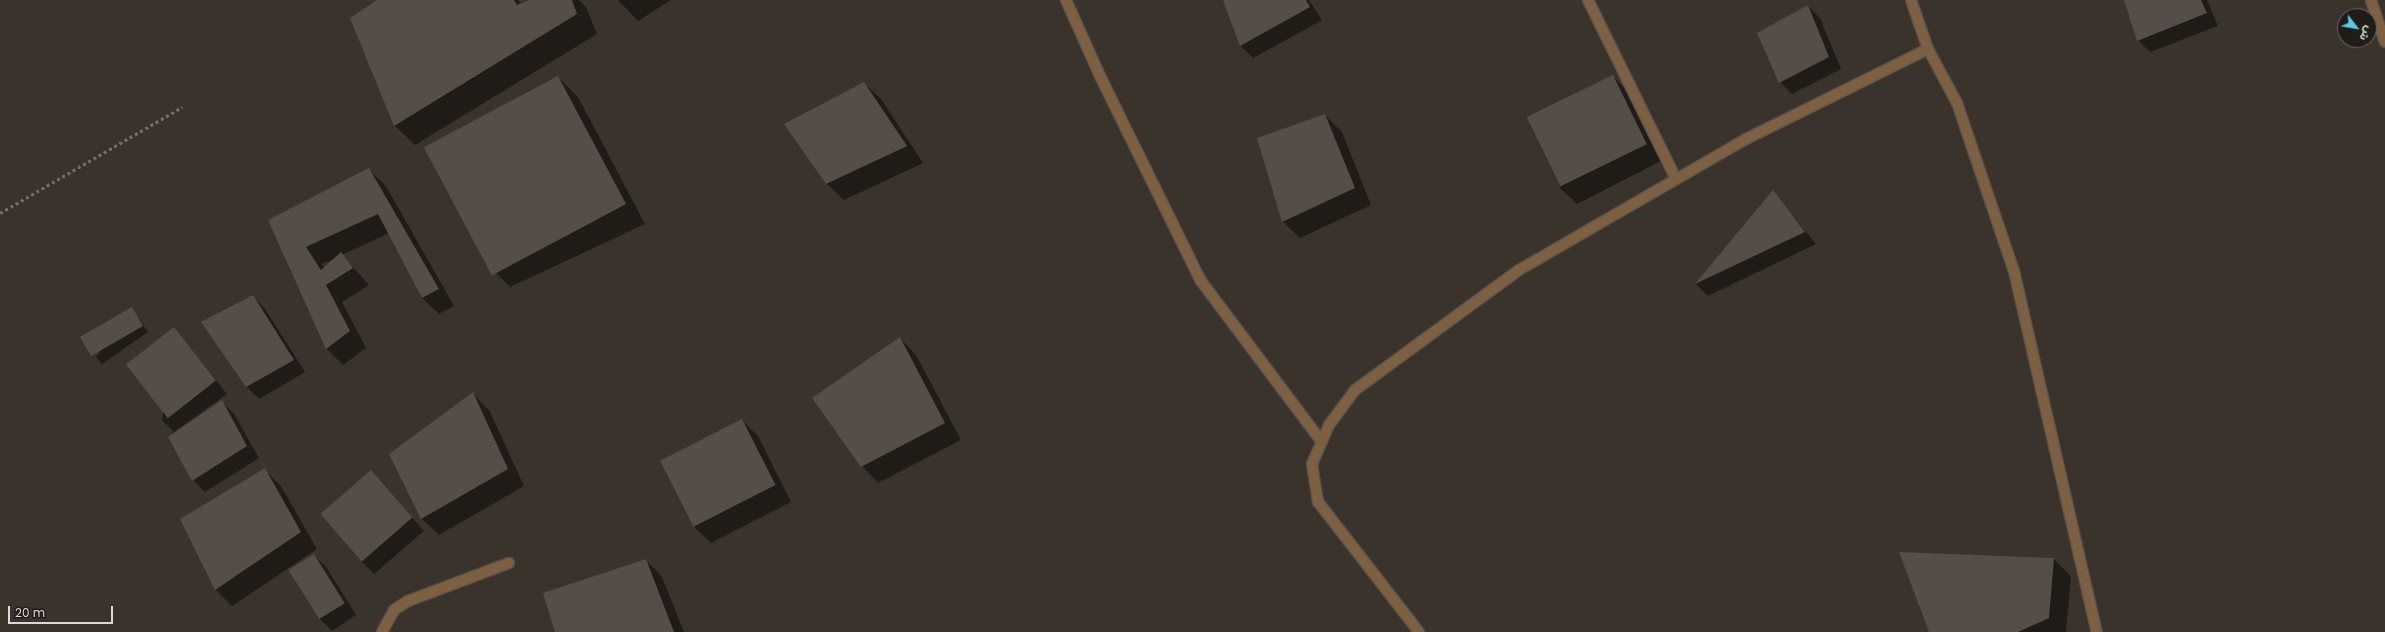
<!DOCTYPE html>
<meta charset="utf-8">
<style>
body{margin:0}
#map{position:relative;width:2385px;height:632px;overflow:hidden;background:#3a332c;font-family:Poppins,"Noto Sans Arabic",sans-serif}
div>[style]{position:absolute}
.shadow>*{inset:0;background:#0007}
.building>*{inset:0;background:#554e47;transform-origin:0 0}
.path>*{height:2.5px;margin-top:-1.25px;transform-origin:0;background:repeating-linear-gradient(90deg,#746e69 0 3px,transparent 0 6px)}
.roads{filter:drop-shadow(1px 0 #57514a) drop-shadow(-1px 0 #57514a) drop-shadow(0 1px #57514a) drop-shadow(0 -1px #57514a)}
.minor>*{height:10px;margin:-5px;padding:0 5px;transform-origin:5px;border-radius:5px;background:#7d6041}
span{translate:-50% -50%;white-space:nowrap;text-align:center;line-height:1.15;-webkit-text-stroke:4px #1f1c19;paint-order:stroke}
.north{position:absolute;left:2337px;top:8px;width:40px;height:40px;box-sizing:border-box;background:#1f1c19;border:1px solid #6b6764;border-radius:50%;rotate:121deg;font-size:11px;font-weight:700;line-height:16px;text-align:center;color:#dcd8d4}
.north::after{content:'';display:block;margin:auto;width:14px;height:18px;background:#5ac8e5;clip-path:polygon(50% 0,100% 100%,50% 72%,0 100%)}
.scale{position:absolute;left:8px;top:606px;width:105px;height:18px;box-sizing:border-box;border:2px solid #dcd8d4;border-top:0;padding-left:5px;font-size:12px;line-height:14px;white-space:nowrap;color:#dcd8d4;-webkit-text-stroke:3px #1f1c19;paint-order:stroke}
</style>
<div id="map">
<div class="shadow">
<i style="clip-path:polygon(379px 0,518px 0,521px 4px,532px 0,579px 0,586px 7px,597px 34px,415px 145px,395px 126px,351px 18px)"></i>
<i style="clip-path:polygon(618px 0,671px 0,638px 21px)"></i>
<i style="clip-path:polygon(1224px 0,1309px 0,1322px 20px,1253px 58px,1241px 46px)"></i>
<i style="clip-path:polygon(2125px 0,2207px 0,2218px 26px,2150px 52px,2138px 40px)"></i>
<i style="clip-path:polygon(1808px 6px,1820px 18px,1841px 69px,1792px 94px,1780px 82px)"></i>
<i style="clip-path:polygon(1613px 76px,1629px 93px,1663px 160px,1577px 204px,1560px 188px)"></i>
<i style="clip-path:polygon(558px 77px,578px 97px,645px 224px,510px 287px,490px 267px,428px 154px)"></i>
<i style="clip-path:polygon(864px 83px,881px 99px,923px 163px,844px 200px,827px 184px,786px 125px)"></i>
<i style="clip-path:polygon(1325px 115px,1342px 132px,1371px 205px,1300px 238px,1283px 222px,1258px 139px)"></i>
<i style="clip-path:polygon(evenodd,369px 170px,386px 186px,454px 306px,439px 314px,422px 298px,389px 233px,342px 255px,369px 285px,342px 302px,366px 348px,343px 365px,327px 349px,269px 220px,369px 170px,336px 258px,325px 268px,322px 264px,336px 258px)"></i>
<i style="clip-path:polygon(1773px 192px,1816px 244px,1708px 296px,1696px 284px)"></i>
<i style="clip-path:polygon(253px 296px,265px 309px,305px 372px,259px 399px,247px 387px)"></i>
<i style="clip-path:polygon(132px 309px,148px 332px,102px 364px,96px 357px)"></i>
<i style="clip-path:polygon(174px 328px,227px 394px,174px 432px,162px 420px)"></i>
<i style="clip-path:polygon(900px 338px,916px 355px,961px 440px,878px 483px,862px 466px)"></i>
<i style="clip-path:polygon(472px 393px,489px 410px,524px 486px,439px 535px,422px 519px,390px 454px)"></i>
<i style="clip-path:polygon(222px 402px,234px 414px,259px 458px,205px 492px,193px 480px)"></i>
<i style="clip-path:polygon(742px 420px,758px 436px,791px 502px,711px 543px,694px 527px)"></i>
<i style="clip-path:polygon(264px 469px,281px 486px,317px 549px,232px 606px,216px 590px,182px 519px)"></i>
<i style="clip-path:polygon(371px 471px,424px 531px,374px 574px,362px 562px)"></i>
<i style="clip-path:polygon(1900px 553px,2054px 559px,2071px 576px,2066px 632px,1930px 632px)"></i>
<i style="clip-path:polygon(314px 555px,326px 567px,356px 615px,332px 631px,320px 619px)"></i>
<i style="clip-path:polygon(646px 560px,662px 577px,684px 632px,556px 632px)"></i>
</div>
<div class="building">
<i style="clip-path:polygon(377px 0,514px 0,517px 5px,530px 0,572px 0,577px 14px,394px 126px,350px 18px)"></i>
<i style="clip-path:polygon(1223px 0,1306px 0,1310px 7px,1240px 46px)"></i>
<i style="clip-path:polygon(2124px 0,2201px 0,2207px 13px,2137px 41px)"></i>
<i style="clip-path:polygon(1808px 5px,1829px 57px,1779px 83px,1757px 33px)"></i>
<i style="left:1613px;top:75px;width:77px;height:96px;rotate:64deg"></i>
<i style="left:558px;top:76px;width:145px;height:152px;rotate:62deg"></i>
<i style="clip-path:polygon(864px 82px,907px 146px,826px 184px,784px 124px)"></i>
<i style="clip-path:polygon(1325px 114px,1355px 188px,1282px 222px,1257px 138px)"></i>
<i style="clip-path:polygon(369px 168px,439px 289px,422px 298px,378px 214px,306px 247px,321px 270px,341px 252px,353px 268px,326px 285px,350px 331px,326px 349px,268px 220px)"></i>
<i style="clip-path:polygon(1773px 190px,1805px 232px,1695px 284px)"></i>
<i style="clip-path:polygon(253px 295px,294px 360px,246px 387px,201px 322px)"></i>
<i style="left:132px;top:307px;width:22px;height:60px;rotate:60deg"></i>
<i style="left:174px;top:327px;width:68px;height:61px;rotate:52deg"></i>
<i style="clip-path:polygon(900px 337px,945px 423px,861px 467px,812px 398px)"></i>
<i style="clip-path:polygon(473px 392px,508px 469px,421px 519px,389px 454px)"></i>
<i style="clip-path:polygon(222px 400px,247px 446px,192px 481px,168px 437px)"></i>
<i style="left:742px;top:419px;width:74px;height:92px;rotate:63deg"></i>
<i style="clip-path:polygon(265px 468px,301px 532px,215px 590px,180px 519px)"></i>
<i style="left:371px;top:470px;width:63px;height:67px;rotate:49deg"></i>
<i style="clip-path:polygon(1899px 552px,2054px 558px,2049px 618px,2018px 632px,1929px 632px)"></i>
<i style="left:314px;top:554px;width:58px;height:30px;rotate:58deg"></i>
<i style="clip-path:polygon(646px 559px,674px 632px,555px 632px,543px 593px)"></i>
</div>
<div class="path">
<i style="left:0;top:213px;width:211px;rotate:-30.2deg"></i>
</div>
<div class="roads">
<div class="minor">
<i style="left:1066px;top:0;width:83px;rotate:65.9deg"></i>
<i style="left:1100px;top:76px;width:229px;rotate:63.8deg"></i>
<i style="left:1201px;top:281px;width:201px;rotate:53.1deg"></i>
<i style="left:1588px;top:0;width:199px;rotate:63.8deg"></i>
<i style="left:1911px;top:0;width:52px;rotate:70.9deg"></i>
<i style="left:1928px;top:49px;width:61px;rotate:61.8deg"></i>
<i style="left:1957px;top:103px;width:177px;rotate:71.3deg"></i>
<i style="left:2014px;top:271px;width:370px;rotate:77.1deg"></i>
<i style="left:2371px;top:0;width:44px;rotate:71.6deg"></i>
<i style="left:382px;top:632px;width:25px;rotate:-61deg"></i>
<i style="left:394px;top:610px;width:17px;rotate:-33deg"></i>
<i style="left:408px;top:601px;width:108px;rotate:-20.6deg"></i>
<i style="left:1419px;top:632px;width:165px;rotate:-127.8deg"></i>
<i style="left:1318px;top:502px;width:38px;rotate:-99deg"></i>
<i style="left:1312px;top:464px;width:43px;rotate:-66.4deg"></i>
<i style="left:1329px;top:425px;width:44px;rotate:-53.4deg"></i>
<i style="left:1355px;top:390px;width:203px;rotate:-36.2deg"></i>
<i style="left:1519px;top:270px;width:262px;rotate:-30deg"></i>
<i style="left:1746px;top:139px;width:203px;rotate:-26.3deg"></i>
</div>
</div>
<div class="north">ش</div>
<div class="scale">20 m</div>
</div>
